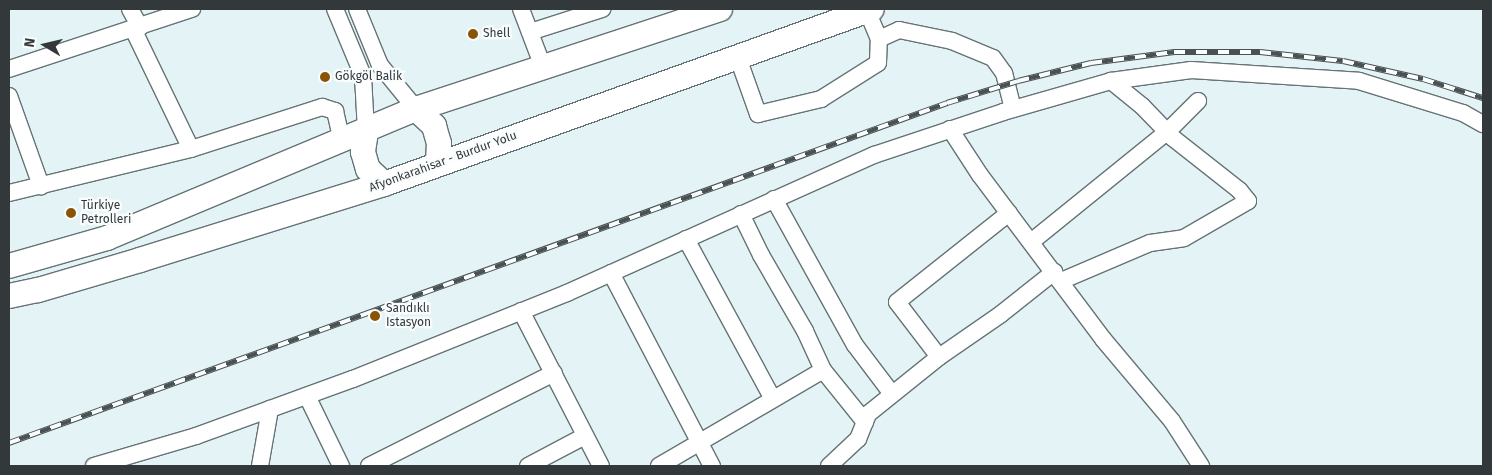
<!DOCTYPE html>
<meta charset="utf-8">
<style>
body{margin:0}
#map{position:relative;width:1492px;height:475px;overflow:hidden;background:#e3f3f6;font-family:"Fira Sans",sans-serif}
div>[style]{position:absolute}
.roads{filter:drop-shadow(1px 0 #667376) drop-shadow(-1px 0 #667376) drop-shadow(0 1px #667376) drop-shadow(0 -1px #667376)}
.minor>*{height:16px;margin:-8px;padding:0 8px;transform-origin:8px;border-radius:8px;background:#fff}
.highway>*{height:24px;margin:-12px;padding:0 12px;transform-origin:12px;border-radius:12px;background:#fff}
.rail>*{height:5.5px;margin-top:-2.75px;transform-origin:0;background:repeating-linear-gradient(90deg,#fafdfe 0 11px,#495153 0 22px);box-sizing:border-box;border-block:1px solid #495153}
.dots>*{width:14px;height:14px;translate:-50% -50%;box-sizing:border-box;border:2px solid #fafdfe;border-radius:50%}
span{translate:-50% -50%;white-space:nowrap;text-align:center;line-height:1.15;-webkit-text-stroke:4.5px #fafdfe;paint-order:stroke}
.poi-label{font-size:12px;color:#33393b}
.left{translate:0 -50%;text-align:left}
.street-label{font-size:12px;color:#33393b}
.frame{position:absolute;inset:0;border:10px solid #33393b;pointer-events:none}
.north{position:absolute;left:20px;top:20px;width:50px;height:50px;-webkit-text-stroke:4px #fafdfe;paint-order:stroke;rotate:279deg;font-size:14px;font-weight:700;line-height:20px;text-align:center;color:#33393b}
.north::after{content:'';display:block;margin:auto;width:18px;height:22px;background:#33393b;clip-path:polygon(50% 0,100% 100%,50% 72%,0 100%)}
</style>
<div id="map">
<div class="roads">
<div class="minor">
<i style="left:130px;top:9px;width:21px;rotate:61deg"></i>
<i style="left:335px;top:9px;width:73px;rotate:67.3deg"></i>
<i style="left:363px;top:76px;width:56px;rotate:86.9deg"></i>
<i style="left:357px;top:9px;width:61px;rotate:67.7deg"></i>
<i style="left:380px;top:65px;width:57px;rotate:50.7deg"></i>
<i style="left:521px;top:9px;width:62px;rotate:69.2deg"></i>
<i style="left:133px;top:29px;width:133px;rotate:64.2deg"></i>
<i style="left:530px;top:32px;width:76px;rotate:-17.7deg"></i>
<i style="left:879px;top:39px;width:22px;rotate:-24deg"></i>
<i style="left:899px;top:30px;width:54px;rotate:11.7deg"></i>
<i style="left:952px;top:41px;width:44px;rotate:22.5deg"></i>
<i style="left:993px;top:58px;width:19px;rotate:54deg"></i>
<i style="left:1004px;top:73px;width:37px;rotate:76deg"></i>
<i style="left:9px;top:69px;width:193px;rotate:-18.2deg"></i>
<i style="left:742px;top:69px;width:48px;rotate:70.4deg"></i>
<i style="left:758px;top:114px;width:65px;rotate:-13.4deg"></i>
<i style="left:821px;top:99px;width:67px;rotate:-32.3deg"></i>
<i style="left:878px;top:63px;width:24px;rotate:-88deg"></i>
<i style="left:879px;top:39px;width:30px;rotate:-113deg"></i>
<i style="left:9px;top:96px;width:96px;rotate:70.4deg"></i>
<i style="left:950px;top:129px;width:55px;rotate:56.9deg"></i>
<i style="left:980px;top:175px;width:205px;rotate:53.1deg"></i>
<i style="left:1103px;top:339px;width:107px;rotate:49.9deg"></i>
<i style="left:1172px;top:421px;width:54px;rotate:57.2deg"></i>
<i style="left:9px;top:193px;width:187px;rotate:-13.6deg"></i>
<i style="left:191px;top:149px;width:138px;rotate:-17.8deg"></i>
<i style="left:322px;top:107px;width:14px;rotate:17deg"></i>
<i style="left:335px;top:111px;width:31px;rotate:77deg"></i>
<i style="left:774px;top:199px;width:167px;rotate:61deg"></i>
<i style="left:855px;top:345px;width:61px;rotate:52.9deg"></i>
<i style="left:741px;top:214px;width:46px;rotate:64deg"></i>
<i style="left:761px;top:255px;width:88px;rotate:59.9deg"></i>
<i style="left:805px;top:331px;width:43px;rotate:65.2deg"></i>
<i style="left:823px;top:370px;width:67px;rotate:51.1deg"></i>
<i style="left:686px;top:239px;width:182px;rotate:61.5deg"></i>
<i style="left:1031px;top:242px;width:175px;rotate:-39deg"></i>
<i style="left:1167px;top:132px;width:44px;rotate:-45deg"></i>
<i style="left:611px;top:273px;width:218px;rotate:62.4deg"></i>
<i style="left:1061px;top:281px;width:97px;rotate:-23.1deg"></i>
<i style="left:1150px;top:243px;width:34px;rotate:-8deg"></i>
<i style="left:1184px;top:238px;width:74px;rotate:-30deg"></i>
<i style="left:1248px;top:201px;width:14px;rotate:-129deg"></i>
<i style="left:1239px;top:190px;width:84px;rotate:-141.8deg"></i>
<i style="left:1173px;top:138px;width:45px;rotate:-134.1deg"></i>
<i style="left:1142px;top:106px;width:40px;rotate:-141deg"></i>
<i style="left:521px;top:311px;width:174px;rotate:62.7deg"></i>
<i style="left:939px;top:357px;width:69px;rotate:-127.4deg"></i>
<i style="left:897px;top:302px;width:143px;rotate:-38.5deg"></i>
<i style="left:307px;top:396px;width:78px;rotate:64.1deg"></i>
<i style="left:94px;top:466px;width:106px;rotate:-16.4deg"></i>
<i style="left:196px;top:436px;width:167px;rotate:-20deg"></i>
<i style="left:353px;top:379px;width:231px;rotate:-21.9deg"></i>
<i style="left:567px;top:293px;width:337px;rotate:-24.2deg"></i>
<i style="left:874px;top:155px;width:136px;rotate:-18.4deg"></i>
<i style="left:1003px;top:112px;width:112px;rotate:-16deg"></i>
<i style="left:1111px;top:81px;width:81px;rotate:-7.8deg"></i>
<i style="left:1191px;top:70px;width:168px;rotate:3.7deg"></i>
<i style="left:1359px;top:81px;width:109px;rotate:17.1deg"></i>
<i style="left:1463px;top:113px;width:23px;rotate:29deg"></i>
<i style="left:260px;top:466px;width:58px;rotate:-80deg"></i>
<i style="left:369px;top:466px;width:207px;rotate:-26.7deg"></i>
<i style="left:528px;top:466px;width:64px;rotate:-27.8deg"></i>
<i style="left:659px;top:466px;width:190px;rotate:-30.3deg"></i>
<i style="left:829px;top:466px;width:40px;rotate:-43deg"></i>
<i style="left:858px;top:439px;width:27px;rotate:-68deg"></i>
<i style="left:868px;top:414px;width:91px;rotate:-38.8deg"></i>
<i style="left:939px;top:357px;width:75px;rotate:-34.7deg"></i>
<i style="left:1001px;top:314px;width:68px;rotate:-38.4deg"></i>
</div>
<div class="highway">
<i style="left:416px;top:109px;width:25px;rotate:43deg"></i>
<i style="left:434px;top:126px;width:18px;rotate:74deg"></i>
<i style="left:439px;top:143px;width:21px;rotate:93deg"></i>
<i style="left:366px;top:132px;width:20px;rotate:99deg"></i>
<i style="left:363px;top:152px;width:18px;rotate:74deg"></i>
<i style="left:368px;top:169px;width:22px;rotate:43deg"></i>
<i style="left:9px;top:266px;width:102px;rotate:-15.9deg"></i>
<i style="left:107px;top:238px;width:335px;rotate:-22.7deg"></i>
<i style="left:416px;top:109px;width:320px;rotate:-18.2deg"></i>
<i style="left:9px;top:296px;width:30px;rotate:-12deg"></i>
<i style="left:38px;top:290px;width:106px;rotate:-16.4deg"></i>
<i style="left:140px;top:260px;width:256px;rotate:-17.3deg"></i>
<i style="left:384px;top:184px;width:518px;rotate:-19.73deg"></i>
</div>
</div>
<div class="rail">
<i style="left:9px;top:443px;width:998px;rotate:-19.92deg"></i>
<i style="left:947px;top:103px;width:74px;rotate:-17.2deg"></i>
<i style="left:1018px;top:81px;width:75px;rotate:-13.9deg"></i>
<i style="left:1091px;top:63px;width:84px;rotate:-7.5deg"></i>
<i style="left:1174px;top:52px;width:86px"></i>
<i style="left:1260px;top:52px;width:83px;rotate:6.2deg"></i>
<i style="left:1343px;top:61px;width:82px;rotate:12.7deg"></i>
<i style="left:1423px;top:79px;width:63px;rotate:17.6deg"></i>
</div>
<div class="dots">
<i style="left:473px;top:34px;background:#8a5405"></i>
<i style="left:325px;top:77px;background:#8a5405"></i>
<i style="left:71px;top:213px;background:#8a5405"></i>
<i style="left:375px;top:316px;background:#8a5405"></i>
</div>
<div class="poi-label">
<span class="left" style="left:483px;top:34px">Shell</span>
<span class="left" style="left:335px;top:77px">Gökgöl Balik</span>
<span class="left" style="left:81px;top:213px">Türkiye<br>Petrolleri</span>
<span class="left" style="left:386px;top:316px">Sandıklı<br>Istasyon</span>
</div>
<div class="street-label">
<span style="left:443px;top:162px;rotate:-20deg">Afyonkarahisar - Burdur Yolu</span>
</div>
<div class="frame"></div>
<div class="north">N</div>
</div>
